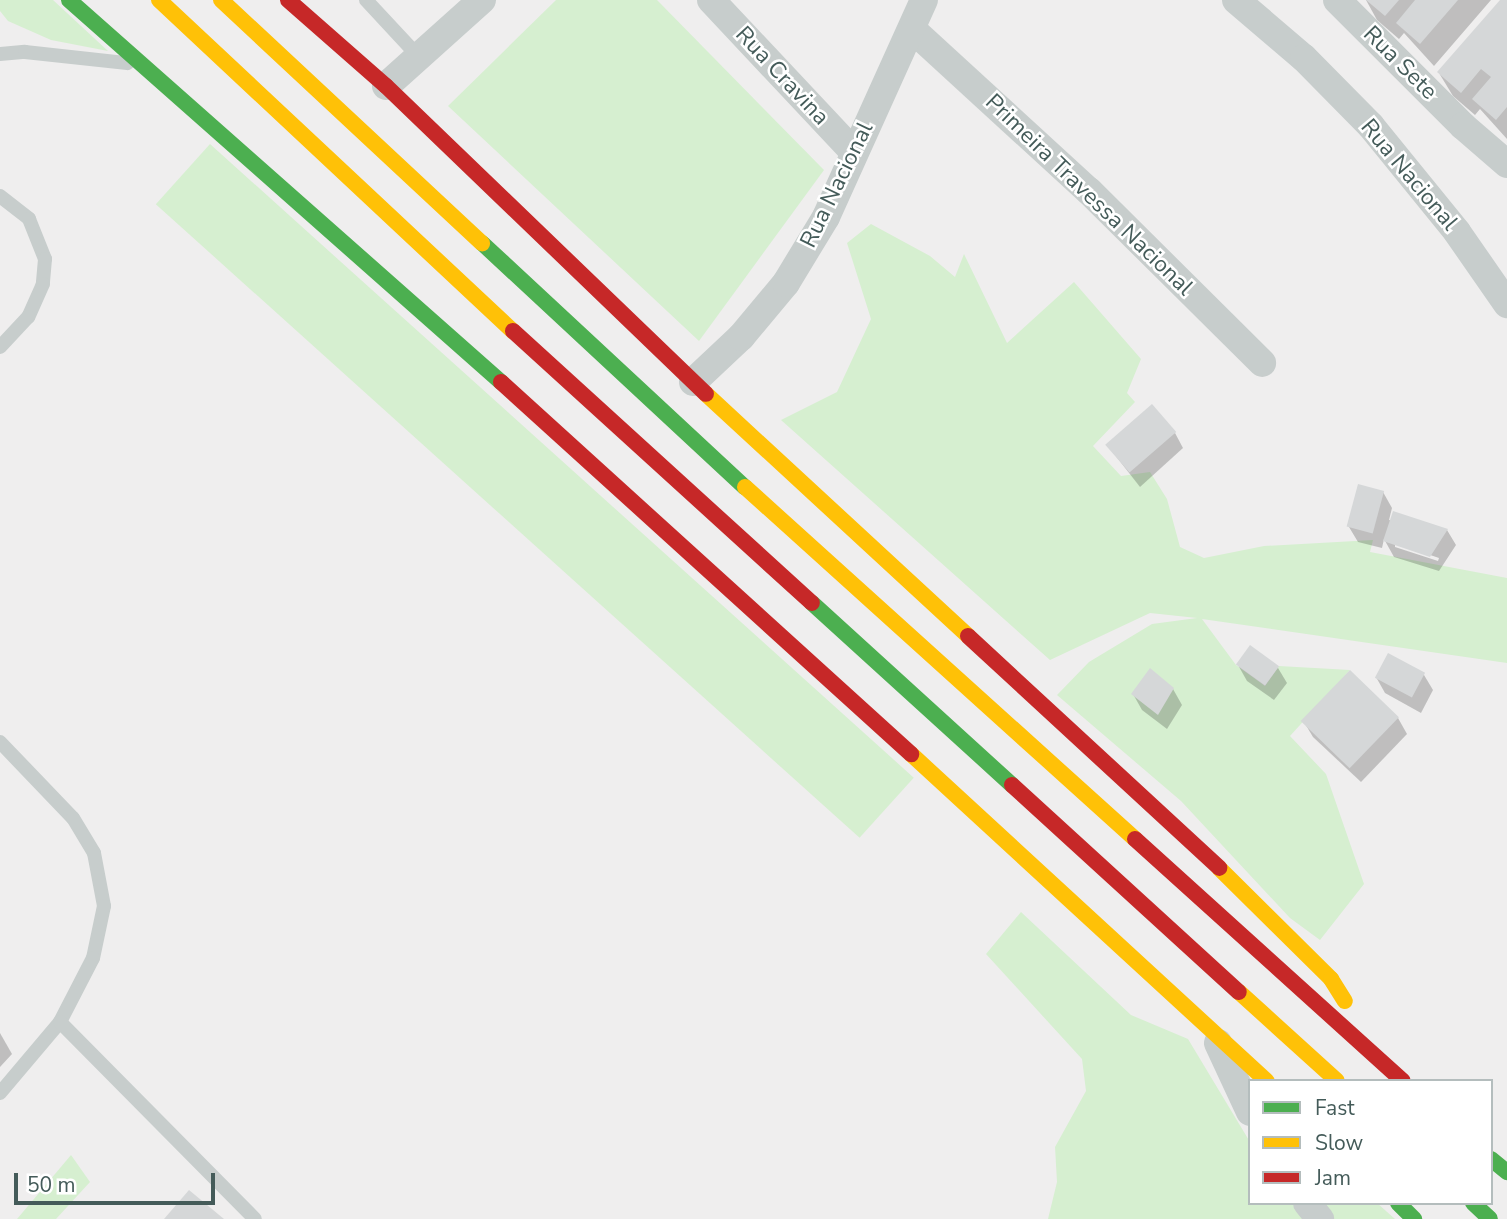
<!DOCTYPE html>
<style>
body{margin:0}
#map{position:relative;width:1507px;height:1219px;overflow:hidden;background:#efeeee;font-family:"Nunito Sans",sans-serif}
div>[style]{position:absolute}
.green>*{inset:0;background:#d6efd0;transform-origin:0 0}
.shadow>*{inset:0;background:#0003}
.building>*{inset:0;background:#d5d7d8;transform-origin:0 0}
.lane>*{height:14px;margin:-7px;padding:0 7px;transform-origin:7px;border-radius:7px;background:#c7cdcc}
.street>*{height:28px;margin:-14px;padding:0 14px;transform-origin:14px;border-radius:14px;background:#c7cdcc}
.fast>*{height:16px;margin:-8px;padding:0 8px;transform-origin:8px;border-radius:8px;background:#4caf50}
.slow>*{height:16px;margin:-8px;padding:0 8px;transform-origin:8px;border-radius:8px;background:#ffc107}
.jam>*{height:16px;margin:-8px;padding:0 8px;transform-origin:8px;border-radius:8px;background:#c62828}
span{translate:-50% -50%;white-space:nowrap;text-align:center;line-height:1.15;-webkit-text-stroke:5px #fff;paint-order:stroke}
.street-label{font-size:23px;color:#445b59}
.legend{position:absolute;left:1248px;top:1079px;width:245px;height:126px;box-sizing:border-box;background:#fff;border:2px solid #b4bdbd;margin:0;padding:9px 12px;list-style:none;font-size:21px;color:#445b59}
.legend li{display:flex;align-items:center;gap:14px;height:35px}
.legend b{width:35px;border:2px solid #b4bdbd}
.scale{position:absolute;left:14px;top:1173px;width:201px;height:32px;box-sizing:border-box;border:4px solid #445b59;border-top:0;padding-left:9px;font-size:21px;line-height:24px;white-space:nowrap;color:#445b59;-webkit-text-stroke:5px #fff;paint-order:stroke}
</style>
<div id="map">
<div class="green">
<i style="clip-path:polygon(0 0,53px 0,108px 51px,51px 40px,8px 21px,0 11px)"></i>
<i style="clip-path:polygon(556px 0,657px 0,824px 170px,699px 341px,448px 106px)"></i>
<i style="left:210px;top:144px;width:947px;height:81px;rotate:42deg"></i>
<i style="clip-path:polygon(871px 224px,930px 256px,955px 277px,964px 254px,1007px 343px,1074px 282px,1141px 359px,1127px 393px,1135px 402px,1093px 446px,1121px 476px,1150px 472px,1167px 499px,1180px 547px,1204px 558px,1264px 546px,1373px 540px,1370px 552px,1507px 578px,1507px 663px,1202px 619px,1236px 665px,1265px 686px,1279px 666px,1350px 670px,1290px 736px,1326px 774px,1364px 884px,1320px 940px,1290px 918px,1181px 801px,1057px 695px,1089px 662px,1152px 624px,1197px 618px,1150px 613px,1050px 660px,781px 420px,837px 392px,871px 319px,847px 243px)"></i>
<i style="clip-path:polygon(1021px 912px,1131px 1015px,1188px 1039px,1250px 1142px,1250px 1203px,1299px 1203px,1312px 1219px,1048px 1219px,1057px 1182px,1055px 1147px,1086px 1091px,1082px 1059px,986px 954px)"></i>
<i style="clip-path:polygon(71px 1155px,90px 1182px,56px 1219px,17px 1219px)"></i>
<i style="clip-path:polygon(1315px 1203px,1377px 1203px,1395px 1219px,1328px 1219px)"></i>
</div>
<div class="shadow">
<i style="clip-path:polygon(1366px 0,1491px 0,1434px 66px,1404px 33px,1399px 39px,1377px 20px)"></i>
<i style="clip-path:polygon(1502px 0,1507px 0,1507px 139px,1480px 109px,1475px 115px,1453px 96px,1439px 73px)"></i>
<i style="clip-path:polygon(1175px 433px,1183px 448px,1140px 487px,1108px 446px)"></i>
<i style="clip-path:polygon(evenodd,1383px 492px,1392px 508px,1389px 520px,1447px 530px,1456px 545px,1439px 571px,1394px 557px,1384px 539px,1382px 548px,1358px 542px,1349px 527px,1383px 492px,1395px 543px,1439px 558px,1438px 561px,1395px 547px,1395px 543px)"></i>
<i style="clip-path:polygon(1238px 665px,1278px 668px,1287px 683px,1274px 700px,1247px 681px)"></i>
<i style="clip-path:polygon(1350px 673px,1398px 718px,1407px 734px,1361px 782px,1313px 737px,1304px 722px)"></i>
<i style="clip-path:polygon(1424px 675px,1433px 690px,1421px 713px,1385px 693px,1376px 677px)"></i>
<i style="clip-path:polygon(1173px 689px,1182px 705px,1167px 729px,1142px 710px,1133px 694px)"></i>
<i style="clip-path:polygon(0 1033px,12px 1054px,0 1067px)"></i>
</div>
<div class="building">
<i style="clip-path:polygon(1366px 0,1399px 0,1385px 16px)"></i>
<i style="clip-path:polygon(1415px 0,1458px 0,1420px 44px,1396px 23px)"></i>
<i style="clip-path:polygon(1500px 0,1507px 0,1507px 107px,1496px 120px,1472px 99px,1491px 77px,1481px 69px,1461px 93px,1437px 72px)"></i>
<i style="left:1152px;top:404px;width:37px;height:62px;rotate:49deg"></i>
<i style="left:1358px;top:484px;width:27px;height:44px;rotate:15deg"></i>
<i style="clip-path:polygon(1393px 511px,1448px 529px,1430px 557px,1383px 541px)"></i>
<i style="left:1250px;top:645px;width:36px;height:24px;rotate:36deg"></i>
<i style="left:1388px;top:653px;width:42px;height:28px;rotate:28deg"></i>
<i style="clip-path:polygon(1150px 668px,1174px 688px,1158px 715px,1131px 694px)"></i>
<i style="left:1350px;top:670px;width:68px;height:71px;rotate:44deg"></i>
<i style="clip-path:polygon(189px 1190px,224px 1219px,164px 1219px)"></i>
</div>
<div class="lane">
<i style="left:366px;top:0;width:78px;rotate:47.1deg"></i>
<i style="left:0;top:54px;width:25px;rotate:-5deg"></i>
<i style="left:25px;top:52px;width:103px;rotate:6.2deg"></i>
<i style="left:0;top:196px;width:37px;rotate:38deg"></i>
<i style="left:29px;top:219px;width:43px;rotate:68.2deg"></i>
<i style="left:45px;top:259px;width:25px;rotate:95deg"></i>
<i style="left:43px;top:284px;width:36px;rotate:114deg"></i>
<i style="left:28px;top:317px;width:41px;rotate:133deg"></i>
<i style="left:0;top:742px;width:105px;rotate:46.2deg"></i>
<i style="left:73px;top:818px;width:41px;rotate:59deg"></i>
<i style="left:94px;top:853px;width:54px;rotate:79.3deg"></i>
<i style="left:104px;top:906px;width:53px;rotate:101.9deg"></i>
<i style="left:93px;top:958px;width:72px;rotate:117.3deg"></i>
<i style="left:60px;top:1022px;width:93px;rotate:130.2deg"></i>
<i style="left:60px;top:1022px;width:277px;rotate:45.3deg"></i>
</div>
<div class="street">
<i style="left:711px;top:0;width:207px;rotate:46.8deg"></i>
<i style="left:1236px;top:0;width:89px;rotate:40.5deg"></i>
<i style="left:1304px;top:58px;width:95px;rotate:45.4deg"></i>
<i style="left:1371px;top:126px;width:136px;rotate:50.9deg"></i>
<i style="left:1457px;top:232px;width:88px;rotate:55.2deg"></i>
<i style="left:1337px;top:0;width:178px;rotate:45deg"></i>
<i style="left:1463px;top:126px;width:58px;rotate:40.8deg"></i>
<i style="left:913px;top:30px;width:239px;rotate:42.5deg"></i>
<i style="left:1089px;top:191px;width:244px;rotate:44.8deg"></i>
<i style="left:386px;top:86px;width:129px;rotate:-41.9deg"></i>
<i style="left:693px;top:382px;width:66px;rotate:-43.2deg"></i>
<i style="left:741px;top:337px;width:70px;rotate:-50.2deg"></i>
<i style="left:786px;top:283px;width:77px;rotate:-58.8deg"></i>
<i style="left:826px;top:217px;width:238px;rotate:-65.7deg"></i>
<i style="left:1218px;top:1043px;width:76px;rotate:65.1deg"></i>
<i style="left:1307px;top:1203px;width:21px;rotate:51deg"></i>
</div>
<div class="fast">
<i style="left:69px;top:0;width:577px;rotate:41.49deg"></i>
<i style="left:482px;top:243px;width:359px;rotate:42.9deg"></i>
<i style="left:812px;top:603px;width:270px;rotate:42.3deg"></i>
<i style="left:1491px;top:1159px;width:21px;rotate:39deg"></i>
<i style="left:1398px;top:1203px;width:23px;rotate:45deg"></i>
<i style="left:1473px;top:1203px;width:23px;rotate:43deg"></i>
</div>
<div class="slow">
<i style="left:159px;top:0;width:485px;rotate:43.1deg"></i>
<i style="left:221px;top:0;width:357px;rotate:43deg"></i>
<i style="left:706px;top:394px;width:357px;rotate:42.7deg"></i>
<i style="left:745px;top:487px;width:525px;rotate:42.07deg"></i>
<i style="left:911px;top:754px;width:483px;rotate:42.6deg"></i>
<i style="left:1219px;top:868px;width:158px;rotate:44.7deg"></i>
<i style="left:1331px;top:979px;width:26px;rotate:58deg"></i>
<i style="left:1239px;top:992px;width:132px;rotate:42.2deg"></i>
</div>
<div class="jam">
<i style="left:288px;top:0;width:130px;rotate:41.3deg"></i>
<i style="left:386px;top:86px;width:444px;rotate:43.9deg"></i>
<i style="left:513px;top:331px;width:404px;rotate:42.3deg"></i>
<i style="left:501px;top:382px;width:554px;rotate:42.22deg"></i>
<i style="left:968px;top:636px;width:342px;rotate:42.7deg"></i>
<i style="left:1012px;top:785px;width:307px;rotate:42.4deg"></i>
<i style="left:1135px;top:839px;width:361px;rotate:42.1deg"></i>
</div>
<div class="street-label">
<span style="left:1400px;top:63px;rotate:45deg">Rua Sete</span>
<span style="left:782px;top:76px;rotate:47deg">Rua Cravina</span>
<span style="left:1409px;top:175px;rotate:50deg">Rua Nacional</span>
<span style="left:837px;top:185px;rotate:-64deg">Rua Nacional</span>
<span style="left:1089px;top:195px;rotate:44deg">Primeira Travessa Nacional</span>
</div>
<ul class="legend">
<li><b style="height:9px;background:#4caf50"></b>Fast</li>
<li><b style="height:9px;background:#ffc107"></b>Slow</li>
<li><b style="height:9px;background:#c62828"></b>Jam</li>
</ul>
<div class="scale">50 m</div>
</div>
